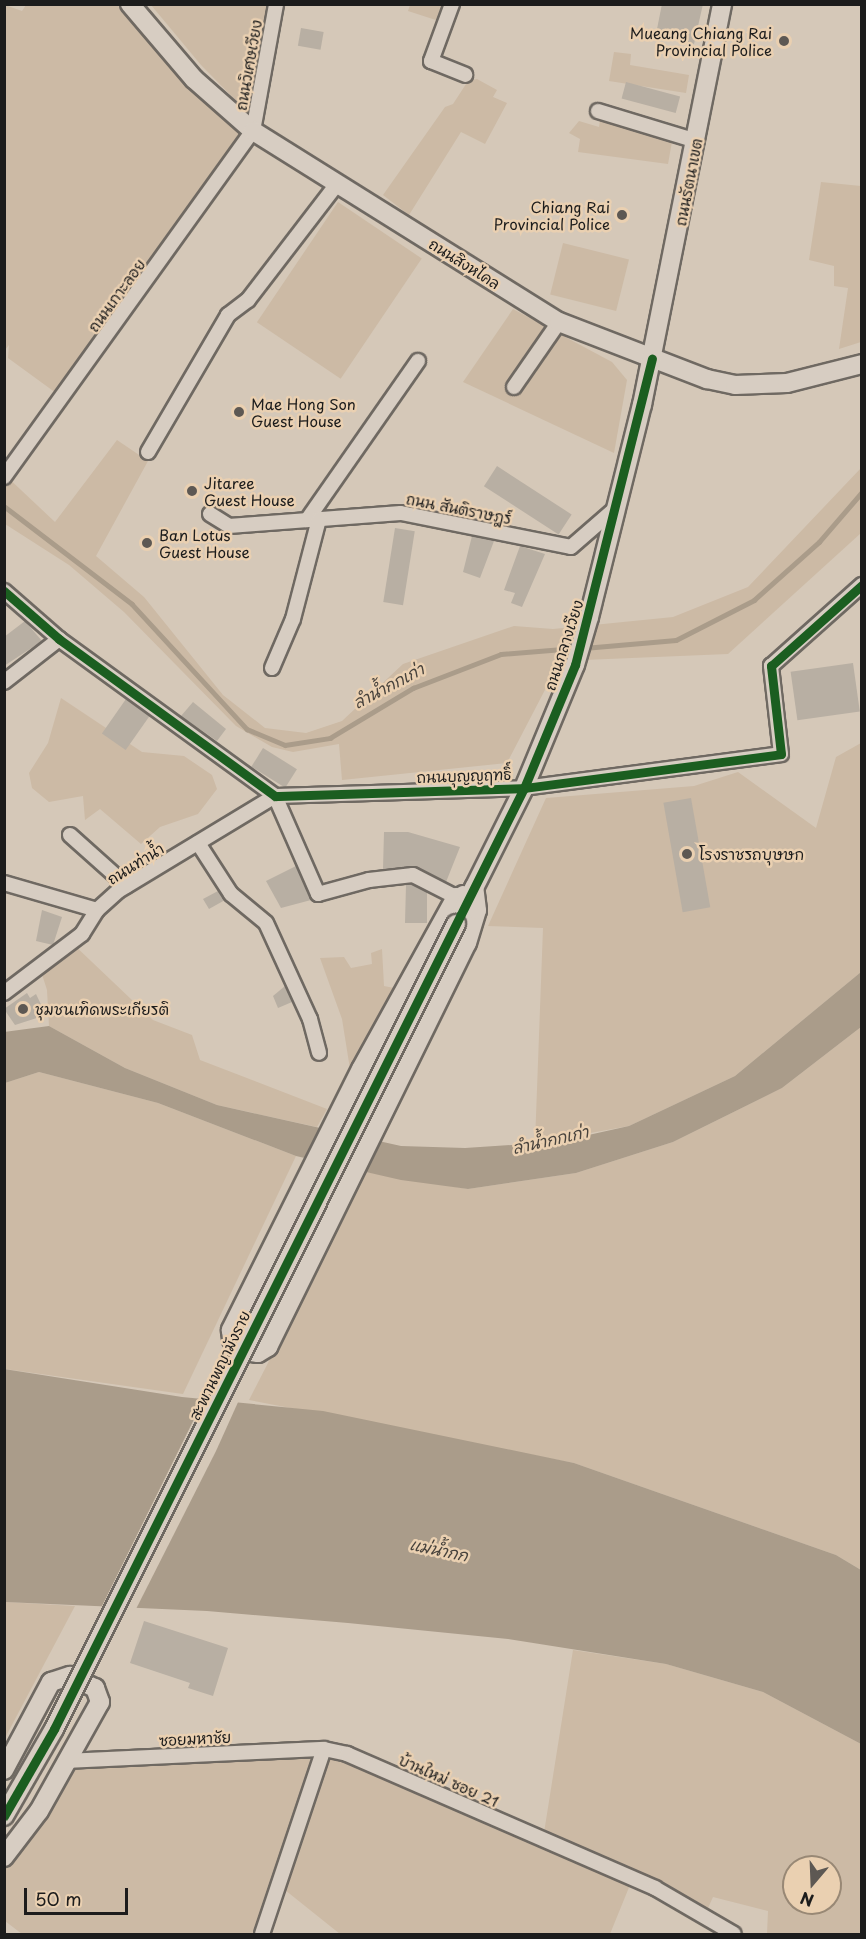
<!DOCTYPE html>
<meta charset="utf-8">
<style>
body{margin:0}
#map{position:relative;width:866px;height:1939px;overflow:hidden;background:#d5c8b8;font-family:"Playpen Sans","Playpen Sans Thai",sans-serif}
div>[style]{position:absolute}
.green>*{inset:0;background:#ccbaa5;transform-origin:0 0}
.water>*{inset:0;background:#aa9c8a}
.pier>*{inset:0;background:#d5c8b8}
.stream>*{height:4.5px;margin:-2.25px;padding:0 2.25px;transform-origin:2.25px;border-radius:2.25px;background:#aa9c8a}
.building>*{inset:0;background:#b8afa3;transform-origin:0 0}
.roads{filter:drop-shadow(2px 0 #6f6962) drop-shadow(-2px 0 #6f6962) drop-shadow(0 2px #6f6962) drop-shadow(0 -2px #6f6962)}
.minor>*{height:14px;margin:-7px;padding:0 7px;transform-origin:7px;border-radius:7px;background:#d7cdc2}
.major>*{height:18px;margin:-9px;padding:0 9px;transform-origin:9px;border-radius:9px;background:#d7cdc2}
.bridges{filter:drop-shadow(2px 0 #6f6962) drop-shadow(-2px 0 #6f6962) drop-shadow(0 2px #6f6962) drop-shadow(0 -2px #6f6962)}
.major-bridge>*{height:18px;margin:-9px;padding:0 9px;transform-origin:9px;border-radius:9px;background:#d7cdc2}
.cycleway>*{height:9px;margin:-4.5px;padding:0 4.5px;transform-origin:4.5px;border-radius:4.5px;background:#1b5e20}
.dots>*{width:16px;height:16px;translate:-50% -50%;box-sizing:border-box;border:3px solid #ead0b1;border-radius:50%}
span{translate:-50% -50%;white-space:nowrap;text-align:center;line-height:1.15;-webkit-text-stroke:5px #ead0b1;paint-order:stroke}
.poi-label{font-size:15px;color:#1c1c1c}
.right{translate:-100% -50%;text-align:right}
.left{translate:0 -50%;text-align:left}
.street-label{font-size:15px;color:#1c1c1c}
.water-label{font-size:16px;color:#47423c;font-style:italic}
.frame{position:absolute;inset:0;border:6px solid #1c1c1c;pointer-events:none}
.north{position:absolute;left:782px;top:1855px;width:60px;height:60px;box-sizing:border-box;background:#ead0b1;border:2px solid #988875;border-radius:50%;rotate:199deg;font-size:16px;font-weight:700;line-height:24px;text-align:center;color:#1c1c1c}
.north::after{content:'';display:block;margin:auto;width:21px;height:27px;background:#5d5853;clip-path:polygon(50% 0,100% 100%,50% 72%,0 100%)}
.scale{position:absolute;left:24px;top:1888px;width:104px;height:27px;box-sizing:border-box;border:3px solid #1c1c1c;border-top:0;padding-left:8px;font-size:18px;line-height:21px;white-space:nowrap;color:#1c1c1c;-webkit-text-stroke:4px #ead0b1;paint-order:stroke}
</style>
<div id="map">
<div class="green">
<i style="clip-path:polygon(5px 5px,22px 11px,26px 5px,130px 5px,253px 131px,56px 393px,8px 358px,9px 345px,5px 350px)"></i>
<i style="clip-path:polygon(151px 5px,276px 5px,255px 120px,201px 65px)"></i>
<i style="clip-path:polygon(410px 5px,447px 5px,442px 22px,408px 11px)"></i>
<i style="clip-path:polygon(614px 52px,631px 54px,630px 65px,689px 75px,686px 93px,609px 81px)"></i>
<i style="clip-path:polygon(477px 79px,497px 90px,493px 97px,507px 103px,485px 144px,461px 132px,409px 215px,383px 195px,445px 107px,453px 104px,468px 81px)"></i>
<i style="clip-path:polygon(602px 107px,675px 125px,668px 164px,578px 152px,580px 139px,569px 133px,579px 121px,599px 127px)"></i>
<i style="clip-path:polygon(821px 182px,861px 186px,861px 342px,839px 349px,848px 288px,834px 286px,834px 266px,809px 260px)"></i>
<i style="left:338px;top:202px;width:101px;height:145px;rotate:34deg"></i>
<i style="left:563px;top:243px;width:68px;height:53px;rotate:14deg"></i>
<i style="clip-path:polygon(513px 309px,612px 362px,627px 380px,614px 453px,463px 382px)"></i>
<i style="clip-path:polygon(117px 440px,148px 461px,96px 556px,144px 597px,223px 695px,265px 728px,306px 733px,342px 721px,403px 664px,514px 626px,553px 629px,673px 617px,748px 587px,861px 468px,861px 533px,728px 654px,560px 661px,507px 763px,342px 780px,339px 744px,293px 752px,272px 747px,236px 726px,124px 612px,69px 565px,5px 524px,4px 474px,55px 522px)"></i>
<i style="clip-path:polygon(61px 698px,142px 752px,184px 756px,212px 775px,217px 789px,198px 814px,160px 827px,141px 844px,100px 809px,85px 820px,83px 796px,49px 802px,32px 788px,29px 773px,48px 743px)"></i>
<i style="clip-path:polygon(861px 743px,861px 972px,735px 1076px,629px 1126px,535px 1143px,543px 928px,488px 926px,546px 798px,694px 786px,738px 772px,816px 828px,836px 757px)"></i>
<i style="clip-path:polygon(71px 942px,153px 1020px,192px 1035px,200px 1060px,327px 1109px,317px 1127px,217px 1105px,125px 1068px,49px 1026px,47px 990px,39px 965px)"></i>
<i style="clip-path:polygon(382px 949px,384px 986px,394px 988px,350px 1069px,342px 1019px,320px 958px,344px 957px,351px 968px,372px 964px,371px 953px)"></i>
<i style="clip-path:polygon(861px 1027px,861px 1570px,836px 1555px,574px 1463px,249px 1400px,366px 1172px,468px 1189px,576px 1173px,673px 1142px,782px 1088px)"></i>
<i style="clip-path:polygon(39px 1072px,158px 1103px,296px 1156px,183px 1394px,5px 1369px,5px 1083px)"></i>
<i style="clip-path:polygon(5px 1602px,75px 1606px,5px 1738px,4px 1602px)"></i>
<i style="clip-path:polygon(evenodd,573px 1650px,666px 1664px,763px 1692px,861px 1744px,861px 1934px,767px 1934px,768px 1911px,713px 1897px,704px 1917px,543px 1839px,573px 1650px,794px 1867px,830px 1867px,830px 1903px,794px 1903px,794px 1867px)"></i>
<i style="clip-path:polygon(324px 1749px,632px 1880px,610px 1934px,340px 1934px,280px 1886px,262px 1934px,22px 1934px,5px 1921px,4px 1860px,67px 1761px)"></i>
</div>
<div class="water">
<i style="clip-path:polygon(861px 972px,861px 1027px,782px 1088px,673px 1142px,576px 1173px,468px 1189px,401px 1180px,296px 1156px,158px 1103px,39px 1072px,5px 1083px,4px 1032px,49px 1026px,125px 1068px,217px 1105px,401px 1146px,465px 1148px,557px 1142px,629px 1126px,735px 1076px)"></i>
<i style="clip-path:polygon(4px 1369px,182px 1397px,323px 1411px,574px 1463px,836px 1555px,861px 1570px,861px 1744px,763px 1692px,666px 1664px,508px 1639px,348px 1623px,207px 1611px,5px 1602px)"></i>
</div>
<div class="pier">
<i style="clip-path:polygon(205px 1397px,239px 1400px,216px 1451px,135px 1611px,100px 1610px)"></i>
</div>
<div class="stream">
<i style="left:4px;top:506px;width:161px;rotate:37.4deg"></i>
<i style="left:132px;top:604px;width:170px;rotate:47.4deg"></i>
<i style="left:247px;top:729px;width:41px;rotate:22.8deg"></i>
<i style="left:285px;top:745px;width:46px;rotate:-8.8deg"></i>
<i style="left:330px;top:738px;width:97px;rotate:-31.1deg"></i>
<i style="left:413px;top:688px;width:94px;rotate:-21.1deg"></i>
<i style="left:501px;top:654px;width:74px;rotate:-4.6deg"></i>
<i style="left:584px;top:648px;width:92px;rotate:-5deg"></i>
<i style="left:676px;top:640px;width:88px;rotate:-27.1deg"></i>
<i style="left:754px;top:600px;width:87px;rotate:-41.7deg"></i>
<i style="left:819px;top:542px;width:66px;rotate:-49.3deg"></i>
</div>
<div class="building">
<i style="clip-path:polygon(662px 4px,703px 4px,694px 44px,656px 34px)"></i>
<i style="left:301px;top:28px;width:23px;height:18px;rotate:10deg"></i>
<i style="left:626px;top:82px;width:56px;height:17px;rotate:15deg"></i>
<i style="left:497px;top:466px;width:89px;height:24px;rotate:33deg"></i>
<i style="left:395px;top:528px;width:20px;height:75px;rotate:9deg"></i>
<i style="clip-path:polygon(472px 536px,494px 541px,480px 578px,463px 572px)"></i>
<i style="clip-path:polygon(520px 546px,545px 554px,522px 607px,511px 603px,515px 593px,504px 590px)"></i>
<i style="clip-path:polygon(25px 621px,42px 641px,4px 666px,4px 637px)"></i>
<i style="left:853px;top:663px;width:49px;height:63px;rotate:82deg"></i>
<i style="left:126px;top:699px;width:29px;height:42px;rotate:35deg"></i>
<i style="clip-path:polygon(193px 702px,226px 729px,217px 741px,181px 716px)"></i>
<i style="left:263px;top:748px;width:40px;height:22px;rotate:32deg"></i>
<i style="left:691px;top:798px;width:111px;height:28px;rotate:80deg"></i>
<i style="clip-path:polygon(384px 832px,408px 832px,460px 847px,446px 882px,416px 867px,383px 869px)"></i>
<i style="clip-path:polygon(296px 866px,311px 900px,281px 908px,266px 881px)"></i>
<i style="clip-path:polygon(411px 884px,427px 892px,427px 923px,405px 923px,406px 885px)"></i>
<i style="clip-path:polygon(218px 891px,225px 900px,209px 909px,203px 899px)"></i>
<i style="clip-path:polygon(42px 910px,62px 917px,53px 945px,36px 941px)"></i>
<i style="clip-path:polygon(285px 986px,292px 1002px,278px 1008px,273px 996px)"></i>
<i style="clip-path:polygon(27px 993px,30px 998px,36px 994px,46px 1015px,15px 1025px,4px 1009px)"></i>
<i style="clip-path:polygon(144px 1621px,228px 1648px,213px 1696px,188px 1688px,190px 1683px,130px 1663px)"></i>
</div>
<div class="roads">
<div class="minor">
<i style="left:452px;top:4px;width:61px;rotate:110.2deg"></i>
<i style="left:431px;top:61px;width:37px;rotate:22deg"></i>
<i style="left:598px;top:111px;width:103px;rotate:16.9deg"></i>
<i style="left:514px;top:387px;width:79px;rotate:-55.3deg"></i>
<i style="left:148px;top:452px;width:159px;rotate:-59.7deg"></i>
<i style="left:228px;top:315px;width:25px;rotate:-37deg"></i>
<i style="left:248px;top:300px;width:146px;rotate:-52.5deg"></i>
<i style="left:4px;top:477px;width:426px;rotate:-54.3deg"></i>
<i style="left:253px;top:131px;width:129px;rotate:-79.7deg"></i>
<i style="left:210px;top:514px;width:22px;rotate:32deg"></i>
<i style="left:229px;top:526px;width:172px;rotate:-4.3deg"></i>
<i style="left:401px;top:513px;width:173px;rotate:11.3deg"></i>
<i style="left:571px;top:547px;width:61px;rotate:-41deg"></i>
<i style="left:307px;top:520px;width:194px;rotate:-55.1deg"></i>
<i style="left:4px;top:591px;width:73px;rotate:41.1deg"></i>
<i style="left:59px;top:639px;width:267px;rotate:36deg"></i>
<i style="left:275px;top:796px;width:249px;rotate:-1.8deg"></i>
<i style="left:524px;top:788px;width:259px;rotate:-7.5deg"></i>
<i style="left:781px;top:754px;width:89px;rotate:-96.5deg"></i>
<i style="left:771px;top:666px;width:122px;rotate:-41.7deg"></i>
<i style="left:272px;top:668px;width:53px;rotate:-66.8deg"></i>
<i style="left:293px;top:619px;width:103px;rotate:-75.4deg"></i>
<i style="left:4px;top:682px;width:70px;rotate:-38deg"></i>
<i style="left:275px;top:796px;width:107px;rotate:66.3deg"></i>
<i style="left:318px;top:894px;width:53px;rotate:-15.4deg"></i>
<i style="left:369px;top:880px;width:44px;rotate:-6.5deg"></i>
<i style="left:413px;top:875px;width:48px;rotate:27.1deg"></i>
<i style="left:456px;top:897px;width:8px;rotate:-30deg"></i>
<i style="left:70px;top:835px;width:76px;rotate:41.8deg"></i>
<i style="left:198px;top:843px;width:61px;rotate:57.1deg"></i>
<i style="left:231px;top:894px;width:45px;rotate:39.6deg"></i>
<i style="left:266px;top:923px;width:106px;rotate:65.4deg"></i>
<i style="left:310px;top:1019px;width:35px;rotate:75deg"></i>
<i style="left:4px;top:883px;width:97px;rotate:16.2deg"></i>
<i style="left:97px;top:910px;width:28px;rotate:-42deg"></i>
<i style="left:118px;top:891px;width:184px;rotate:-31.2deg"></i>
<i style="left:4px;top:993px;width:98px;rotate:-37.1deg"></i>
<i style="left:82px;top:934px;width:28px;rotate:-58deg"></i>
<i style="left:67px;top:1761px;width:257px;rotate:-2.7deg"></i>
<i style="left:262px;top:1934px;width:195px;rotate:-71.5deg"></i>
<i style="left:324px;top:1749px;width:24px;rotate:12deg"></i>
<i style="left:347px;top:1754px;width:336px;rotate:23.5deg"></i>
<i style="left:655px;top:1888px;width:91px;rotate:30.2deg"></i>
</div>
<div class="major">
<i style="left:130px;top:4px;width:99px;rotate:49.5deg"></i>
<i style="left:194px;top:79px;width:79px;rotate:41.4deg"></i>
<i style="left:253px;top:131px;width:361px;rotate:32deg"></i>
<i style="left:559px;top:322px;width:159px;rotate:21.1deg"></i>
<i style="left:707px;top:379px;width:29px;rotate:12deg"></i>
<i style="left:735px;top:385px;width:52px;rotate:-2.2deg"></i>
<i style="left:787px;top:383px;width:77px;rotate:-14.2deg"></i>
<i style="left:456px;top:897px;width:196px;rotate:118.9deg"></i>
<i style="left:361px;top:1069px;width:292px;rotate:116.5deg"></i>
<i style="left:231px;top:1330px;width:10px;rotate:84deg"></i>
<i style="left:232px;top:1340px;width:17px;rotate:40deg"></i>
<i style="left:245px;top:1351px;width:13px;rotate:9deg"></i>
<i style="left:258px;top:1353px;width:12px;rotate:-31deg"></i>
<i style="left:268px;top:1347px;width:450px;rotate:-63.8deg"></i>
<i style="left:467px;top:943px;width:34px;rotate:-73deg"></i>
<i style="left:477px;top:910px;width:23px;rotate:-97deg"></i>
<i style="left:456px;top:924px;width:152px;rotate:-63.4deg"></i>
<i style="left:524px;top:788px;width:133px;rotate:-67.5deg"></i>
<i style="left:575px;top:665px;width:50px;rotate:-73.7deg"></i>
<i style="left:589px;top:617px;width:219px;rotate:-76deg"></i>
<i style="left:642px;top:405px;width:409px;rotate:-78.7deg"></i>
<i style="left:4px;top:1770px;width:100px;rotate:-61.9deg"></i>
<i style="left:51px;top:1682px;width:20px;rotate:-18deg"></i>
<i style="left:70px;top:1676px;width:28px;rotate:26deg"></i>
<i style="left:95px;top:1688px;width:15px;rotate:70deg"></i>
<i style="left:100px;top:1702px;width:125px;rotate:119.2deg"></i>
<i style="left:39px;top:1811px;width:58px;rotate:127.3deg"></i>
</div>
</div>
<div class="bridges">
<div class="major-bridge">
<i style="left:4px;top:1816px;width:100px;rotate:-60.1deg"></i>
<i style="left:54px;top:1729px;width:900px;rotate:-63.46deg"></i>
</div>
</div>
<div class="cycleway">
<i style="left:4px;top:591px;width:73px;rotate:41.1deg"></i>
<i style="left:59px;top:639px;width:267px;rotate:36deg"></i>
<i style="left:275px;top:796px;width:249px;rotate:-1.8deg"></i>
<i style="left:524px;top:788px;width:259px;rotate:-7.5deg"></i>
<i style="left:781px;top:754px;width:89px;rotate:-96.5deg"></i>
<i style="left:771px;top:666px;width:122px;rotate:-41.7deg"></i>
<i style="left:4px;top:1816px;width:100px;rotate:-60.1deg"></i>
<i style="left:54px;top:1729px;width:1052px;rotate:-63.46deg"></i>
<i style="left:524px;top:788px;width:133px;rotate:-67.5deg"></i>
<i style="left:575px;top:665px;width:316px;rotate:-75.9deg"></i>
</div>
<div class="dots">
<i style="left:784px;top:41px;background:#5d5853"></i>
<i style="left:622px;top:215px;background:#5d5853"></i>
<i style="left:239px;top:412px;background:#5d5853"></i>
<i style="left:192px;top:491px;background:#5d5853"></i>
<i style="left:147px;top:543px;background:#5d5853"></i>
<i style="left:687px;top:854px;background:#5d5853"></i>
<i style="left:23px;top:1009px;background:#5d5853"></i>
</div>
<div class="poi-label">
<span class="right" style="left:772px;top:41px">Mueang Chiang Rai<br>Provincial Police</span>
<span class="right" style="left:610px;top:215px">Chiang Rai<br>Provincial Police</span>
<span class="left" style="left:251px;top:412px">Mae Hong Son<br>Guest House</span>
<span class="left" style="left:204px;top:491px">Jitaree<br>Guest House</span>
<span class="left" style="left:159px;top:543px">Ban Lotus<br>Guest House</span>
<span class="left" style="left:699px;top:854px">โรงราชรถบุษษก</span>
<span class="left" style="left:35px;top:1009px">ชุมชนเทิดพระเกียรติ</span>
</div>
<div class="street-label">
<span style="left:248px;top:65px;rotate:-80deg">ถนนวิเศษเวียง</span>
<span style="left:688px;top:182px;rotate:-79deg">ถนนรัตนาเขต</span>
<span style="left:465px;top:263px;rotate:32deg">ถนนสิงหไคล</span>
<span style="left:116px;top:295px;rotate:-54deg">ถนนเกาะลอย</span>
<span style="left:459px;top:508px;rotate:11deg">ถนน สันติราษฎร์</span>
<span style="left:563px;top:645px;rotate:-72deg">ถนนกลางเวียง</span>
<span style="left:464px;top:775px;rotate:-2deg">ถนนบุญญฤทธิ์</span>
<span style="left:135px;top:863px;rotate:-32deg">ถนนท่าน้ำ</span>
<span style="left:219px;top:1365px;rotate:-64deg">สะพานพญามังราย</span>
<span style="left:195px;top:1738px;rotate:-3deg">ซอยมหาชัย</span>
<span style="left:449px;top:1780px;rotate:24deg">บ้านใหม่ ซอย 21</span>
</div>
<div class="water-label">
<span style="left:388px;top:685px;rotate:-28deg">ลำน้ำกกเก่า</span>
<span style="left:550px;top:1139px;rotate:-13deg">ลำน้ำกกเก่า</span>
<span style="left:439px;top:1549px;rotate:12deg">แม่น้ำกก</span>
</div>
<div class="frame"></div>
<div class="north">N</div>
<div class="scale">50 m</div>
</div>
